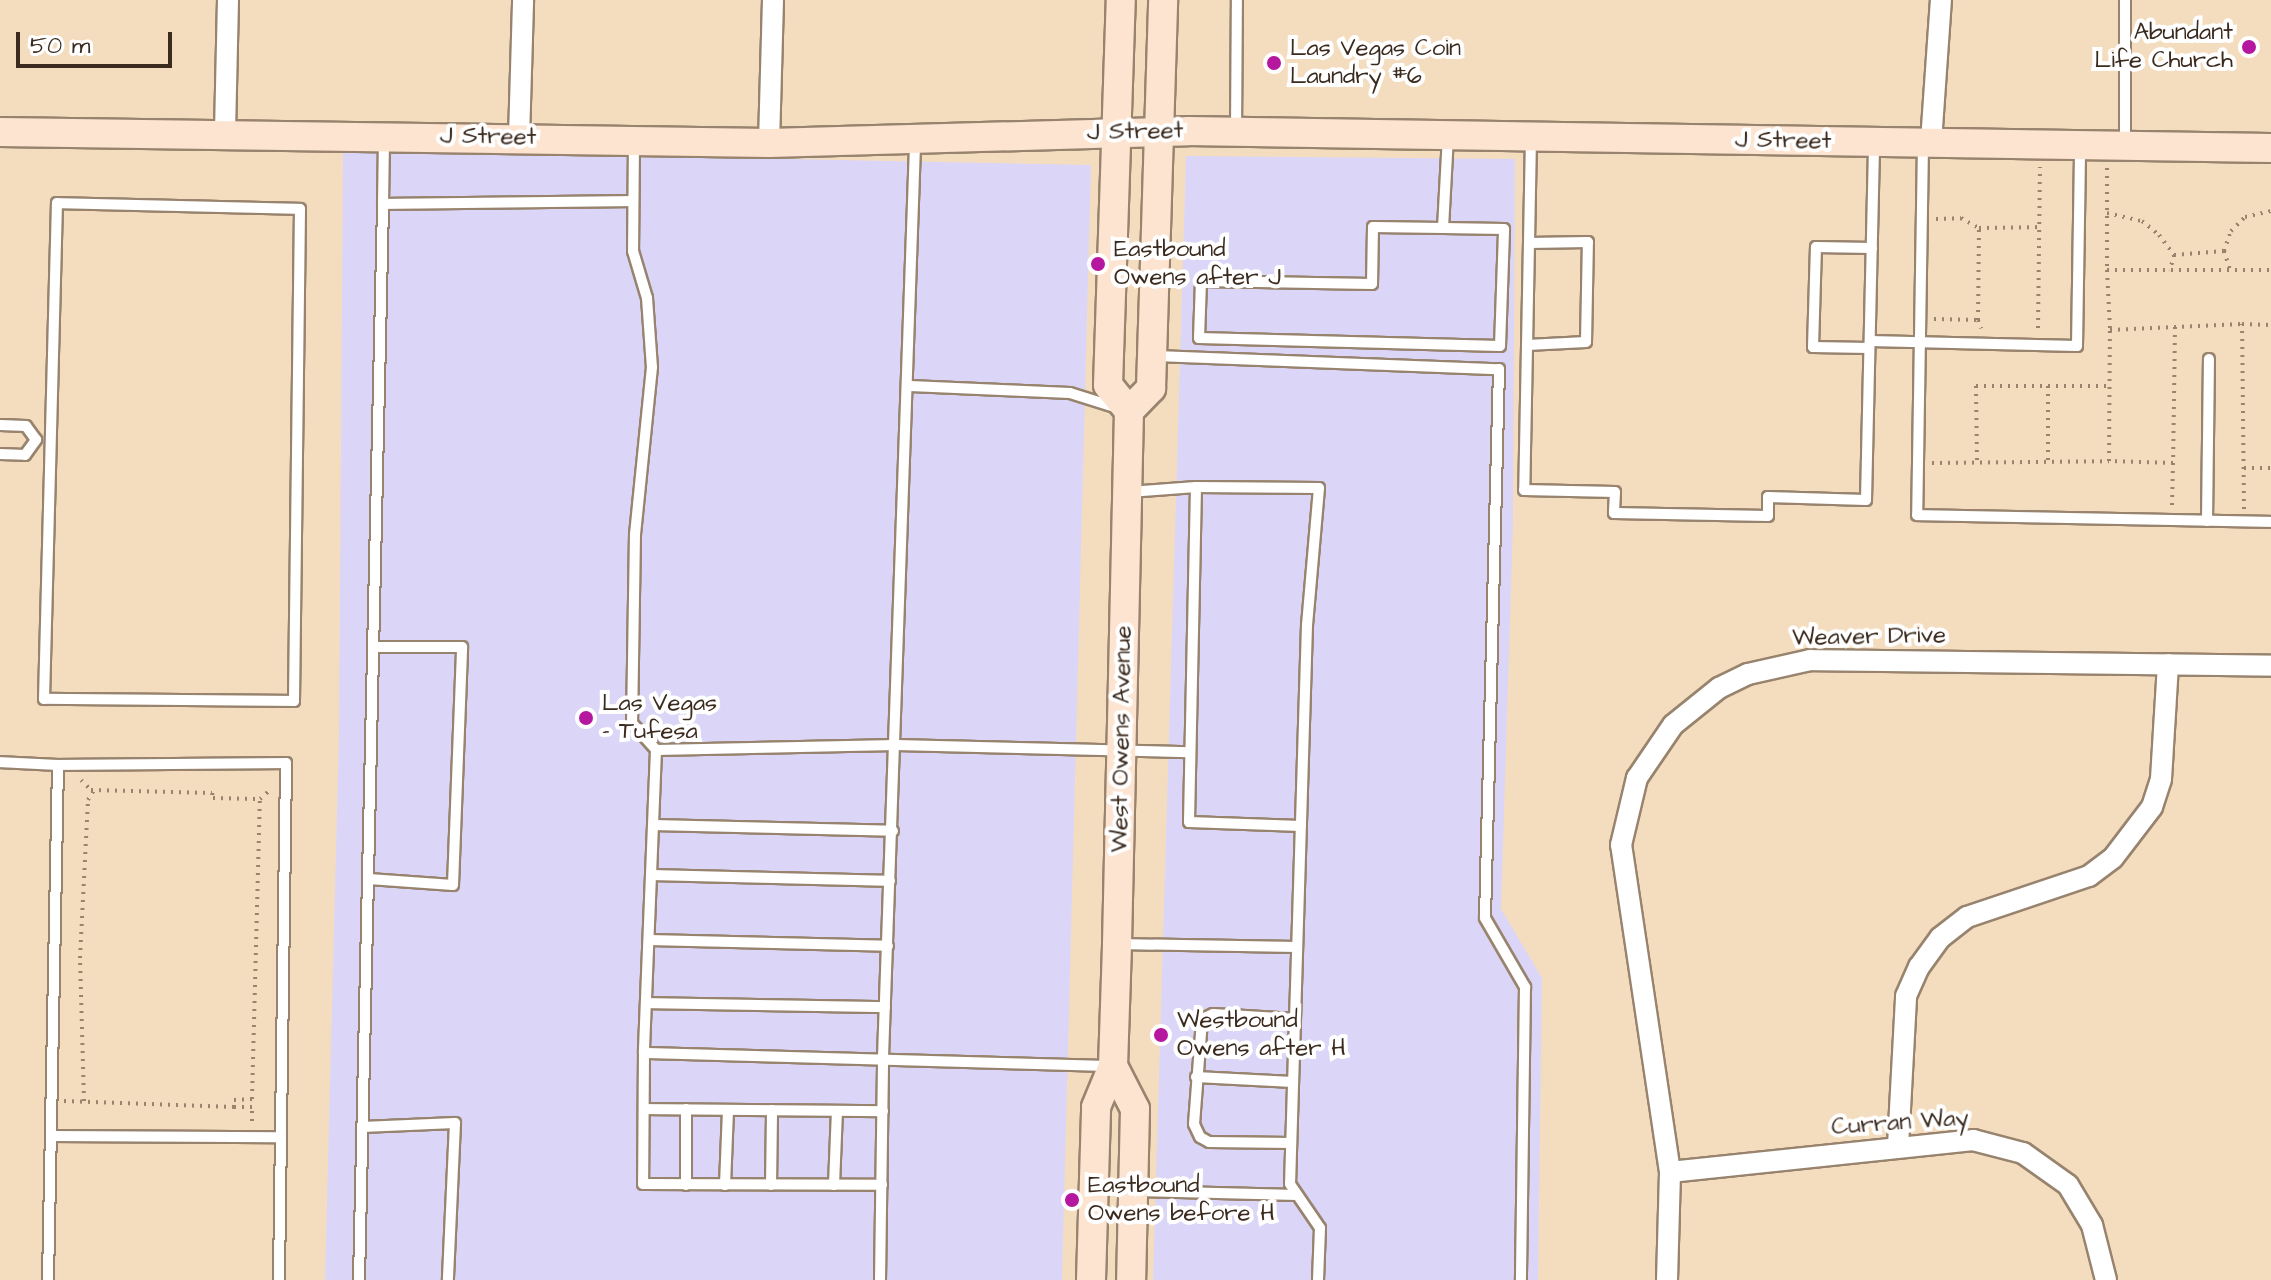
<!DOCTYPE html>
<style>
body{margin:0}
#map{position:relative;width:2271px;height:1280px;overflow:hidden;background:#f4ddbf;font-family:"Architects Daughter",sans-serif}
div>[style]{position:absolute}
.built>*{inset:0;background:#dbd6f7}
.path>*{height:4px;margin-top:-2px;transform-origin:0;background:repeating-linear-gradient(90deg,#98846e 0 2px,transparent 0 8px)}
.roads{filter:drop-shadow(2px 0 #98846e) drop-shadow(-2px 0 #98846e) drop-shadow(0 2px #98846e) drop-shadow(0 -2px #98846e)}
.lane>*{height:10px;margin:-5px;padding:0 5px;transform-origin:5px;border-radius:5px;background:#fff}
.street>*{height:20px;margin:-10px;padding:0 10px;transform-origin:10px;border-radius:10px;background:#fff}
.secondary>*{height:28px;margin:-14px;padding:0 14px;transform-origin:14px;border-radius:14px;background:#fde4d1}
.dots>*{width:22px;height:22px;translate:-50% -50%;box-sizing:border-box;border:4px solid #fff;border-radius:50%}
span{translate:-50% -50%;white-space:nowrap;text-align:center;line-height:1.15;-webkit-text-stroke:8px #fff;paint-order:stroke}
.poi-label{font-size:24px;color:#3b2a1e}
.right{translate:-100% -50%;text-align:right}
.left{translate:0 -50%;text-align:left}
.street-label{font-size:24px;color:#3b2a1e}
.scale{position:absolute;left:16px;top:32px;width:156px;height:36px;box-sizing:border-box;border:4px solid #3b2a1e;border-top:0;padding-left:10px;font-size:24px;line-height:28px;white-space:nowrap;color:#3b2a1e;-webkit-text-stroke:6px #fff;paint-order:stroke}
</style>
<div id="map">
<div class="built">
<i style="clip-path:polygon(343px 150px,1091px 165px,1062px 1280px,325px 1280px,339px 733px)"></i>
<i style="clip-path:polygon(1186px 156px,1515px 159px,1513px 523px,1501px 909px,1542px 978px,1538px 1280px,1153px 1280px)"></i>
</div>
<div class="path">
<i style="left:2107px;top:168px;width:102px;rotate:90deg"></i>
<i style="left:2107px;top:270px;width:164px"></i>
<i style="left:2107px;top:213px;width:36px;rotate:13deg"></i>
<i style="left:2142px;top:221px;width:22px;rotate:39deg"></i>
<i style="left:2159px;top:235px;width:25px;rotate:53deg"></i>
<i style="left:2174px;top:255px;width:16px;rotate:105deg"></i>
<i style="left:1936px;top:219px;width:25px;rotate:-2deg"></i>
<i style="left:1961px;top:218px;width:21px;rotate:29deg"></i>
<i style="left:2224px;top:251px;width:20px;rotate:72deg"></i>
<i style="left:2174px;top:255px;width:50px;rotate:-4.6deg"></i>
<i style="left:2224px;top:251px;width:21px;rotate:-71deg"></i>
<i style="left:2231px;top:231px;width:20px;rotate:-45deg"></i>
<i style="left:2245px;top:217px;width:27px;rotate:-13deg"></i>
<i style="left:2107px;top:270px;width:60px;rotate:87.1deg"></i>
<i style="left:1934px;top:319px;width:44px;rotate:1.3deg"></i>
<i style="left:1978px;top:320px;width:9px;rotate:69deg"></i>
<i style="left:1978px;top:320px;width:92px;rotate:-89.4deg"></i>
<i style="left:1979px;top:228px;width:61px;rotate:-0.9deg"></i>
<i style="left:2175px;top:327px;width:136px;rotate:90.8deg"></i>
<i style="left:2173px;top:463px;width:64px;rotate:-178.2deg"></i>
<i style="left:2109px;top:461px;width:131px;rotate:-89.6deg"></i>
<i style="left:2110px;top:330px;width:132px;rotate:-2.6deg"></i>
<i style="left:2038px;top:328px;width:161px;rotate:-89.3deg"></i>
<i style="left:1977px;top:460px;width:74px;rotate:-90.8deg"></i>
<i style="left:1976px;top:386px;width:134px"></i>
<i style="left:2048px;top:460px;width:74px;rotate:-90deg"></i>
<i style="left:1932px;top:463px;width:177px;rotate:-0.6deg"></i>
<i style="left:2244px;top:468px;width:27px"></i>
<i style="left:2172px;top:505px;width:42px;rotate:-88.6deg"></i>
<i style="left:2244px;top:509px;width:185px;rotate:-90.6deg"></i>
<i style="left:2242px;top:324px;width:29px;rotate:2deg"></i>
<i style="left:81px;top:780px;width:14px;rotate:45deg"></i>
<i style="left:91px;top:790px;width:121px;rotate:1.4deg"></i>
<i style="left:212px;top:793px;width:5px;rotate:79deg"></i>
<i style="left:213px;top:798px;width:47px;rotate:1.2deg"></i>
<i style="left:260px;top:799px;width:15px;rotate:-42deg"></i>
<i style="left:64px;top:1101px;width:170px;rotate:2deg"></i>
<i style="left:84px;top:1101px;width:143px;rotate:-91.6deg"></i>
<i style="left:80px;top:958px;width:158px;rotate:-87.1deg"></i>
<i style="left:88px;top:800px;width:12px;rotate:-59deg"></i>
<i style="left:252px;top:1121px;width:14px;rotate:-90deg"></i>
<i style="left:252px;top:1107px;width:18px;rotate:180deg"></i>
<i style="left:234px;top:1107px;width:7px;rotate:-90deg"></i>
<i style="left:234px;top:1100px;width:18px;rotate:-3deg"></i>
<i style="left:252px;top:1099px;width:300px;rotate:-88.5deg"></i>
</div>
<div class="roads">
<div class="lane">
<i style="left:1236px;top:130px;width:130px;rotate:-89.6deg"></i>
<i style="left:1531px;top:138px;width:352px;rotate:91.1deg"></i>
<i style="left:1524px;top:490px;width:91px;rotate:1.3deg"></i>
<i style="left:1615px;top:492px;width:21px;rotate:93deg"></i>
<i style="left:1614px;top:513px;width:154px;rotate:1.1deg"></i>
<i style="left:1768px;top:516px;width:19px;rotate:-90deg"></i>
<i style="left:1768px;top:497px;width:98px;rotate:1.8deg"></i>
<i style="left:1866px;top:500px;width:356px;rotate:-88.7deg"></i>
<i style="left:634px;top:141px;width:110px;rotate:90.5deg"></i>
<i style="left:633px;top:251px;width:49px;rotate:73.4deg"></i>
<i style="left:647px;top:298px;width:69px;rotate:85.9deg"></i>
<i style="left:652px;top:367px;width:168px;rotate:95.8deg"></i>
<i style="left:635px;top:534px;width:189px;rotate:90.9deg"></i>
<i style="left:632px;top:723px;width:36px;rotate:48deg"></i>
<i style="left:656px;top:750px;width:303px;rotate:92.3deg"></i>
<i style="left:644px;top:1053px;width:467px;rotate:1.6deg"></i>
<i style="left:1923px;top:144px;width:371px;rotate:90.9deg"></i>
<i style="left:1917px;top:515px;width:354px;rotate:1.1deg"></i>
<i style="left:2125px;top:144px;width:144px;rotate:-90deg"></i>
<i style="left:57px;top:203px;width:243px;rotate:1.4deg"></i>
<i style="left:300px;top:209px;width:492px;rotate:90.7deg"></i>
<i style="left:294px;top:701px;width:250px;rotate:-179.5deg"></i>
<i style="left:44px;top:699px;width:496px;rotate:-88.5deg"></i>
<i style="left:383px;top:204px;width:66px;rotate:-89.1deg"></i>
<i style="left:1443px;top:228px;width:70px;rotate:-179.2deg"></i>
<i style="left:1373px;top:227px;width:57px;rotate:91deg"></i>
<i style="left:1372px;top:284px;width:171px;rotate:-179deg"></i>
<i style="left:1201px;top:281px;width:57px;rotate:92deg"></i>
<i style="left:1199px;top:338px;width:301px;rotate:1.5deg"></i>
<i style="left:1500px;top:346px;width:117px;rotate:-88deg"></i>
<i style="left:1504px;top:229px;width:61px;rotate:-179.1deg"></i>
<i style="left:1443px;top:228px;width:91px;rotate:-86.9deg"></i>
<i style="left:1870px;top:341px;width:207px;rotate:1.4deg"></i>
<i style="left:2077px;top:346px;width:199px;rotate:-89.1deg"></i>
<i style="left:1527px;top:345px;width:59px;rotate:-2.9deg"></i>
<i style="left:1586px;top:342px;width:100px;rotate:-88.9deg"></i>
<i style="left:1588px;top:242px;width:59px;rotate:179deg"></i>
<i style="left:1869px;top:348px;width:56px;rotate:-179deg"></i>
<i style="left:1813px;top:347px;width:100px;rotate:-88.3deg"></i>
<i style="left:1816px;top:247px;width:56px;rotate:1deg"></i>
<i style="left:1155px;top:356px;width:344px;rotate:2.2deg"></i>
<i style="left:1499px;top:369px;width:549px;rotate:91.46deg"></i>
<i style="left:1485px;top:918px;width:80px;rotate:59.9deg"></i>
<i style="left:1525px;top:987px;width:293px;rotate:90.8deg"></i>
<i style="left:910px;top:386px;width:160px;rotate:2.5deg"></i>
<i style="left:1070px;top:393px;width:50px;rotate:17.4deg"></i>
<i style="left:0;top:425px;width:26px;rotate:2deg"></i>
<i style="left:26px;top:426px;width:17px;rotate:54deg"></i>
<i style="left:0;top:454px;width:25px;rotate:2deg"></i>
<i style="left:25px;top:455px;width:19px;rotate:-54deg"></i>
<i style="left:1196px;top:487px;width:335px;rotate:91.2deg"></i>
<i style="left:1189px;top:822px;width:112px;rotate:2deg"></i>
<i style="left:1129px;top:492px;width:67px;rotate:-4.3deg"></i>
<i style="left:1196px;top:487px;width:123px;rotate:0.5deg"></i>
<i style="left:1319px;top:488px;width:138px;rotate:95deg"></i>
<i style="left:1307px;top:625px;width:559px;rotate:91.74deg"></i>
<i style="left:1290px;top:1184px;width:53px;rotate:55.7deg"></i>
<i style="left:1320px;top:1228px;width:52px;rotate:92.2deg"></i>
<i style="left:2207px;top:521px;width:162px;rotate:-89.3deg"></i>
<i style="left:656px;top:750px;width:240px;rotate:-1.2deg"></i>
<i style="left:896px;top:745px;width:294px;rotate:1.4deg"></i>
<i style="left:0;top:762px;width:58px;rotate:3deg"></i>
<i style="left:653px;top:825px;width:240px;rotate:1.4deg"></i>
<i style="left:651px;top:875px;width:239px;rotate:1.4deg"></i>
<i style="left:369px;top:879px;width:84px;rotate:4.1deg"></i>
<i style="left:453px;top:885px;width:238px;rotate:-87.8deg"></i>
<i style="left:462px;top:647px;width:89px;rotate:180deg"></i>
<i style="left:649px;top:940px;width:239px;rotate:1.4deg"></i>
<i style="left:1119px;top:944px;width:178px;rotate:1deg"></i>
<i style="left:646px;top:1003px;width:239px;rotate:1deg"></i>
<i style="left:644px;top:1053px;width:131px;rotate:90.4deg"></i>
<i style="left:643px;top:1184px;width:239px;rotate:0.2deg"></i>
<i style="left:1196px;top:1077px;width:97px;rotate:3deg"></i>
<i style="left:644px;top:1109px;width:239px;rotate:0.5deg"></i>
<i style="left:686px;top:1109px;width:76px;rotate:90deg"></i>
<i style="left:362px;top:1127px;width:93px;rotate:-2.5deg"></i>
<i style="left:455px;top:1123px;width:157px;rotate:92.6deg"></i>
<i style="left:51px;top:1136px;width:229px;rotate:0.3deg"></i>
<i style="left:1291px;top:1143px;width:82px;rotate:-179.3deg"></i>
<i style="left:1209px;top:1142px;width:10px;rotate:-151deg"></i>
<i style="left:1200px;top:1137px;width:14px;rotate:-115deg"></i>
<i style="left:1194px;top:1124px;width:105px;rotate:-85.6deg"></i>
<i style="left:1202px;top:1019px;width:12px;rotate:-24deg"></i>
<i style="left:1213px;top:1014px;width:82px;rotate:3.5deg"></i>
<i style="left:725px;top:1185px;width:75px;rotate:-87.7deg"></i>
<i style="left:771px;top:1185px;width:75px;rotate:-89.2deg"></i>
<i style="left:834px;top:1185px;width:74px;rotate:-87.7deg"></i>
<i style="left:1135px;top:1191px;width:162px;rotate:1.4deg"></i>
<i style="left:48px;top:1280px;width:515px;rotate:-88.89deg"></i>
<i style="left:58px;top:765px;width:228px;rotate:-0.5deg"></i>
<i style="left:286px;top:763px;width:517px;rotate:90.78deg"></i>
<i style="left:359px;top:1280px;width:1076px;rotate:-88.72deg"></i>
<i style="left:383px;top:204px;width:249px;rotate:-0.7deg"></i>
<i style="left:880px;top:1280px;width:223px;rotate:-89.2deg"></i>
<i style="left:883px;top:1057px;width:915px;rotate:-87.99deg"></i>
</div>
<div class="street">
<i style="left:225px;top:132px;width:132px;rotate:-88.7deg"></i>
<i style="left:519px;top:138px;width:138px;rotate:-88.3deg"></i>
<i style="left:1931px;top:142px;width:142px;rotate:-86deg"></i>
<i style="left:769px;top:143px;width:143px;rotate:-88.4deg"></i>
<i style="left:1898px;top:1146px;width:150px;rotate:-86.9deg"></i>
<i style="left:1906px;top:996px;width:32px;rotate:-66deg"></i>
<i style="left:1919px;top:967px;width:36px;rotate:-54deg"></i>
<i style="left:1940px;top:938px;width:34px;rotate:-38deg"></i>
<i style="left:1967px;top:917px;width:129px;rotate:-18.6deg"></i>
<i style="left:2089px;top:876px;width:30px;rotate:-37deg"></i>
<i style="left:2113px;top:858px;width:64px;rotate:-52.6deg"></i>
<i style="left:2152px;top:807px;width:29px;rotate:-72deg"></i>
<i style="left:2161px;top:779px;width:115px;rotate:-86.5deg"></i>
<i style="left:1670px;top:1172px;width:305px;rotate:-6deg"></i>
<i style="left:1973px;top:1140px;width:52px;rotate:14.6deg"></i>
<i style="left:2023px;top:1153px;width:55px;rotate:35.4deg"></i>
<i style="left:2068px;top:1185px;width:47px;rotate:59deg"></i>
<i style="left:2092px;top:1225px;width:57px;rotate:75.7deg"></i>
<i style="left:1667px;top:1280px;width:108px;rotate:-88.4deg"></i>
<i style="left:1670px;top:1172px;width:331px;rotate:-98.5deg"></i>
<i style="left:1621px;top:845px;width:69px;rotate:-76.6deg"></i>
<i style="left:1637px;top:778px;width:64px;rotate:-55.8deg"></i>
<i style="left:1673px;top:725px;width:59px;rotate:-38.8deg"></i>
<i style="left:1719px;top:688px;width:32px;rotate:-26deg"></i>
<i style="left:1748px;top:674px;width:64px;rotate:-12.7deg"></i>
<i style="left:1810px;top:660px;width:461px;rotate:0.7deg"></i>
</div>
<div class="secondary">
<i style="left:0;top:132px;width:769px;rotate:0.82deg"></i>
<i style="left:769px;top:143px;width:419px;rotate:-1.6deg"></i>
<i style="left:1188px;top:131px;width:1083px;rotate:0.9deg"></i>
<i style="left:1129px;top:411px;width:32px;rotate:-46deg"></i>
<i style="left:1151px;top:388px;width:388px;rotate:-88.2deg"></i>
<i style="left:1113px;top:1066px;width:48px;rotate:62.9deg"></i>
<i style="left:1135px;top:1109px;width:171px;rotate:91.3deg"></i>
<i style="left:1091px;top:1280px;width:173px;rotate:-88.3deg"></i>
<i style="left:1096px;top:1107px;width:44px;rotate:-67.5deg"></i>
<i style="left:1113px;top:1066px;width:122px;rotate:-88.1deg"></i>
<i style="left:1117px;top:944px;width:533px;rotate:-88.71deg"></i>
<i style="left:1129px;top:411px;width:33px;rotate:-129deg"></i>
<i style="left:1108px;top:385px;width:385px;rotate:-88.1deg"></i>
</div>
</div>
<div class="dots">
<i style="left:2249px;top:47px;background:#b5179e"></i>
<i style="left:1274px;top:63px;background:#b5179e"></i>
<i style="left:1098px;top:264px;background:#b5179e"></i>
<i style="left:586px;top:718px;background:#b5179e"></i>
<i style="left:1161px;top:1035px;background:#b5179e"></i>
<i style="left:1072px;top:1200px;background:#b5179e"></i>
</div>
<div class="poi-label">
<span class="right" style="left:2233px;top:47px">Abundant<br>Life Church</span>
<span class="left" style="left:1290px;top:63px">Las Vegas Coin<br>Laundry #6</span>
<span class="left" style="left:1114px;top:264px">Eastbound<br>Owens after J</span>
<span class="left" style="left:602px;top:718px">Las Vegas<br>- Tufesa</span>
<span class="left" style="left:1177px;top:1035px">Westbound<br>Owens after H</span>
<span class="left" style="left:1088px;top:1200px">Eastbound<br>Owens before H</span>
</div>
<div class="street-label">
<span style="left:1135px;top:132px;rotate:-1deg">J Street</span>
<span style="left:488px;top:137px;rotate:1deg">J Street</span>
<span style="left:1783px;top:141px;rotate:1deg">J Street</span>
<span style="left:1869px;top:637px;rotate:-1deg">Weaver Drive</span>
<span style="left:1122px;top:739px;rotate:-89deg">West Owens Avenue</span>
<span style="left:1900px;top:1123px;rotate:-4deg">Curran Way</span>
</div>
<div class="scale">50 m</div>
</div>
